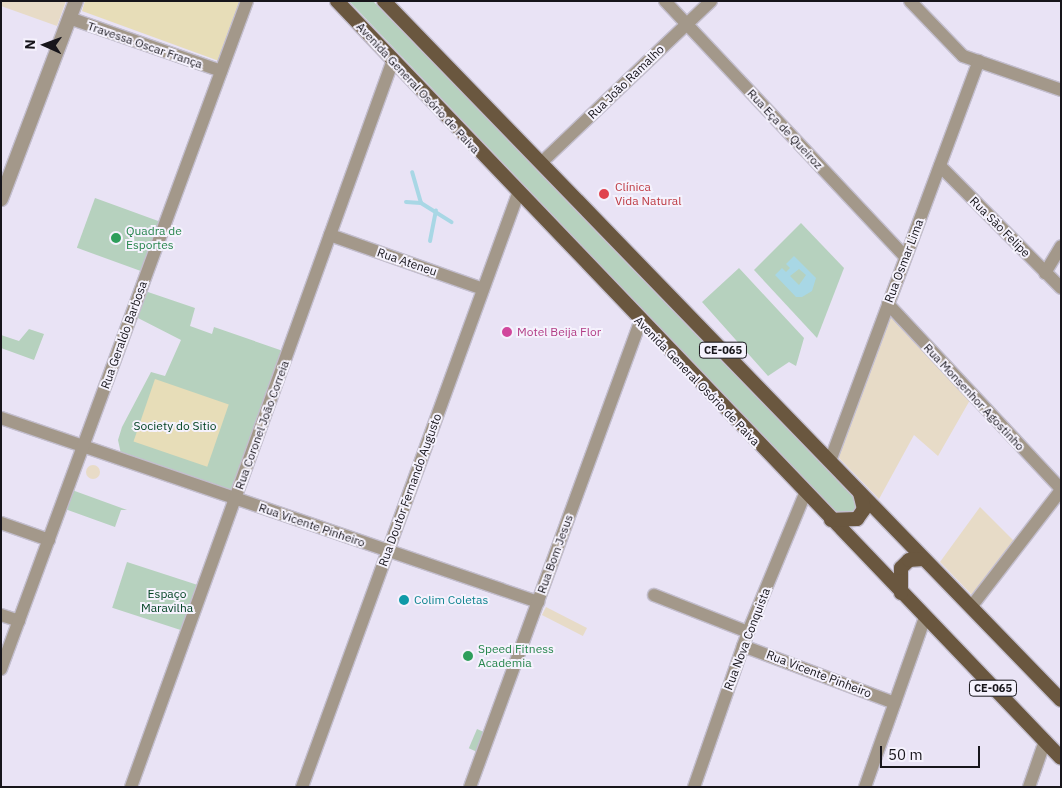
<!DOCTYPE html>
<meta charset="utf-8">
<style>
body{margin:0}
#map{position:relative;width:1062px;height:788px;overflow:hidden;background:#e9e3f5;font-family:"IBM Plex Sans",sans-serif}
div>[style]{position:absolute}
.commercial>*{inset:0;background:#e8dbc7}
.round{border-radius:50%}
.industrial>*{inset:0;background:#e7dbc7;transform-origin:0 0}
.green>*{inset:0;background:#b6d1be;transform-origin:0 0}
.sand>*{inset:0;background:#e7ddb8;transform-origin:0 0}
.water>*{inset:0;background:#a8d7e5}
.stream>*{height:4px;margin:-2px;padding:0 2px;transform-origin:2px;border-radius:2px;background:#a8d7e5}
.roads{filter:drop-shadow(1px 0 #c3bece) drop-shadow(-1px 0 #c3bece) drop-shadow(0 1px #c3bece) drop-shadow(0 -1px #c3bece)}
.minor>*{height:12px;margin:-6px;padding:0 6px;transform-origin:6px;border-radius:6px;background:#a3988a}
.tertiary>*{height:14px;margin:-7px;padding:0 7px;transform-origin:7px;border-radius:7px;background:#a3988a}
.primary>*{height:14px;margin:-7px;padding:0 7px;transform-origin:7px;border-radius:7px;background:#6a573f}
.dots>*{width:14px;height:14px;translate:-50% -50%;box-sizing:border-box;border:2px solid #f5f2fd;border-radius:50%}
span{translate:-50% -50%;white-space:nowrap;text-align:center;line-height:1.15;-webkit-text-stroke:4px #f5f2fd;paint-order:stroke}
.shield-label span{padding:1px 4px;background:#f5f2fd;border:1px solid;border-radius:4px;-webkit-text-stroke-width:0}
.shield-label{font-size:11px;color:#17151b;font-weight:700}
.street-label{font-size:12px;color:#17151b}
.health-label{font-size:12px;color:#be3a42}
.left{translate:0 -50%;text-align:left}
.leisure-label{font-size:12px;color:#27864d}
.hotel-label{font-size:12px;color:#b23c85}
.park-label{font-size:12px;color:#024323}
.culture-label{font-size:12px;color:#0d838f}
.frame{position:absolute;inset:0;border:2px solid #17151b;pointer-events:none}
.north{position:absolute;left:20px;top:20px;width:50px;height:50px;-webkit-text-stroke:4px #f5f2fd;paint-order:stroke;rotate:272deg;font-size:14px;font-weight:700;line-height:20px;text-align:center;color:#17151b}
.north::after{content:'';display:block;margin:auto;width:18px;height:22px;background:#17151b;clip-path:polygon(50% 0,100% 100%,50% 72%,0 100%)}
.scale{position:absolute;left:880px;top:746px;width:100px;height:22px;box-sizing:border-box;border:2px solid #17151b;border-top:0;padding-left:6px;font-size:15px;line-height:18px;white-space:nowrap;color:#17151b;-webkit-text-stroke:4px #f5f2fd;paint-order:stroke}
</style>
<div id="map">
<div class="commercial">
<i class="round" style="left:86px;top:465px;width:14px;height:14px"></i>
</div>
<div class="industrial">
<i style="clip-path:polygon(1px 1px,66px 1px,57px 26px,1px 6px)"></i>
<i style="clip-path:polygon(892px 310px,974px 393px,938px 456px,914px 435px,879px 499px,837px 456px)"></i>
<i style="clip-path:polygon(980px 507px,1015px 542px,973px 596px,940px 562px)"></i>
<i style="left:546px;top:607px;width:46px;height:9px;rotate:27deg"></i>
</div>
<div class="green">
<i style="clip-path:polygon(349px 1px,373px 1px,857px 501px,857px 512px,838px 515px)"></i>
<i style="left:95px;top:198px;width:68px;height:53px;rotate:20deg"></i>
<i style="clip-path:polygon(801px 223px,844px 268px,817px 338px,754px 270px)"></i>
<i style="clip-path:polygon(739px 268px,804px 338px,796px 366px,789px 362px,768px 376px,702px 302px)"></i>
<i style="clip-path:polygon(145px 291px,195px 308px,190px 326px,212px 334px,214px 327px,283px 351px,232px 492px,121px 454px,118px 440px,122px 427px,151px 372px,165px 376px,181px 340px,136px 317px)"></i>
<i style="clip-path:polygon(29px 329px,44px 334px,34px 360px,1px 348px,1px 335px,19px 341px)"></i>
<i style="clip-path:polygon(72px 490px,127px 510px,121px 510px,115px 527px,65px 509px)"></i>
<i style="left:127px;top:562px;width:76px;height:48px;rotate:18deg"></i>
<i style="left:477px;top:729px;width:8px;height:21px;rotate:23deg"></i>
</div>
<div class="sand">
<i style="clip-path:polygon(85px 1px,240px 1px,219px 61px,82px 11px)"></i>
<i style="left:155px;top:379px;width:78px;height:66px;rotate:19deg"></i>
</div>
<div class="water">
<i style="clip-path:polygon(evenodd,794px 256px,816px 278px,812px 291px,802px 297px,796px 297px,775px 275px,782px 268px,786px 272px,790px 268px,786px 264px,794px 256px,799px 269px,806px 275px,799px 285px,790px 276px,799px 269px)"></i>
</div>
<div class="stream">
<i style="left:406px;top:202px;width:15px;rotate:4deg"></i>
<i style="left:421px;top:203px;width:32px;rotate:-106deg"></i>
<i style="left:421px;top:203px;width:36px;rotate:32deg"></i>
<i style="left:430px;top:241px;width:31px;rotate:-79deg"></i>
</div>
<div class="roads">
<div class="minor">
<i style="left:665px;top:1px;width:351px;rotate:46.8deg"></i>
<i style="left:910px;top:1px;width:76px;rotate:46.1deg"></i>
<i style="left:963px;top:56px;width:104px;rotate:19.1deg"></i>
<i style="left:69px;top:18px;width:161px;rotate:19.2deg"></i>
<i style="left:541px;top:163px;width:235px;rotate:-43.6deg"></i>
<i style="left:940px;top:166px;width:172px;rotate:45.2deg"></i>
<i style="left:330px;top:235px;width:162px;rotate:19.4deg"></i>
<i style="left:1045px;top:273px;width:31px;rotate:-59deg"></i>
<i style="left:888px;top:304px;width:253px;rotate:46.9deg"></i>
<i style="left:1px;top:418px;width:568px;rotate:18.91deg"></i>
<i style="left:830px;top:461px;width:427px;rotate:-69.6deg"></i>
<i style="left:1px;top:523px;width:51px;rotate:19.5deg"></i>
<i style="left:654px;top:595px;width:101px;rotate:21.5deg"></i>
<i style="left:971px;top:607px;width:148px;rotate:-52.4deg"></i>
<i style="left:1px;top:615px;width:19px;rotate:18deg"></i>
<i style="left:743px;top:646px;width:162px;rotate:20.6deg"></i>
<i style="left:1px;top:669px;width:712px;rotate:-69.78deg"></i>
<i style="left:131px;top:787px;width:770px;rotate:-70.18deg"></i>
<i style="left:302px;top:787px;width:631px;rotate:-69.99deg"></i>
<i style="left:470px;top:787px;width:495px;rotate:-69.9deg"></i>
<i style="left:694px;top:787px;width:164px;rotate:-70.8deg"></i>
<i style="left:748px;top:632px;width:149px;rotate:-67.6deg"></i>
<i style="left:865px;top:787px;width:179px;rotate:-70.5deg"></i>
<i style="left:1029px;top:787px;width:49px;rotate:-70.8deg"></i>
</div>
<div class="tertiary">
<i style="left:1px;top:199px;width:212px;rotate:-69.3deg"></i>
</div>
<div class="primary">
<i style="left:337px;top:1px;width:1047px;rotate:46.28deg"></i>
<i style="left:384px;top:1px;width:973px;rotate:45.92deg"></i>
<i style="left:831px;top:520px;width:26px;rotate:-2deg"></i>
<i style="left:857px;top:519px;width:12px;rotate:-55deg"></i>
<i style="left:864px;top:509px;width:16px;rotate:-104deg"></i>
<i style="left:901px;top:593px;width:25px;rotate:-90deg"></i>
<i style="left:901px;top:568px;width:11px;rotate:-45deg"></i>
<i style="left:909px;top:560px;width:14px;rotate:-4deg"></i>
</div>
</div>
<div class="dots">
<i style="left:604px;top:194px;background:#e0444e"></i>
<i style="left:116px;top:238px;background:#2e9e5b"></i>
<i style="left:507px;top:332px;background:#d1479c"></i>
<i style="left:404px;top:600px;background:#0f9aa8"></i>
<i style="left:468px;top:656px;background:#2e9e5b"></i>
</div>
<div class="shield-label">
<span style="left:723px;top:350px">CE-065</span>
<span style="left:993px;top:688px">CE-065</span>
</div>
<div class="street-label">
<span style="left:145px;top:45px;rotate:19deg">Travessa Oscar França</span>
<span style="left:626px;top:82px;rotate:-44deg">Rua João Ramalho</span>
<span style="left:418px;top:88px;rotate:47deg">Avenida General Osório de Paiva</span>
<span style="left:785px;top:129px;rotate:47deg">Rua Eça de Queiroz</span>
<span style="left:1000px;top:227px;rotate:45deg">Rua São Felipe</span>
<span style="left:904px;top:261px;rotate:-69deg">Rua Osmar Lima</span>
<span style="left:407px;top:262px;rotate:19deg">Rua Ateneu</span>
<span style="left:124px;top:335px;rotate:-70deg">Rua Geraldo Barbosa</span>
<span style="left:697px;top:381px;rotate:46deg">Avenida General Osório de Paiva</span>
<span style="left:974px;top:397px;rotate:47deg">Rua Monsenhor Agostinho</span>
<span style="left:262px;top:425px;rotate:-70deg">Rua Coronel João Correia</span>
<span style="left:410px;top:490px;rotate:-70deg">Rua Doutor Fernando Augusto</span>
<span style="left:312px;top:525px;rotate:19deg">Rua Vicente Pinheiro</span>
<span style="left:555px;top:554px;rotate:-70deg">Rua Bom Jesus</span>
<span style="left:747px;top:639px;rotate:-69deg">Rua Nova Conquista</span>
<span style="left:819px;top:674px;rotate:21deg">Rua Vicente Pinheiro</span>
</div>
<div class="health-label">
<span class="left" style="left:615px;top:194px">Clínica<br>Vida Natural</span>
</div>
<div class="leisure-label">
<span class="left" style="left:126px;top:238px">Quadra de<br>Esportes</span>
<span class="left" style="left:478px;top:656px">Speed Fitness<br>Academia</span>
</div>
<div class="hotel-label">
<span class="left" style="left:517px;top:332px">Motel Beija Flor</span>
</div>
<div class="park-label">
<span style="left:175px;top:426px">Society do Sitio</span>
<span style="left:167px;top:601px">Espaço<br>Maravilha</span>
</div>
<div class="culture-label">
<span class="left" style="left:414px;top:600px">Colim Coletas</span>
</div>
<div class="frame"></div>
<div class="north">N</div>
<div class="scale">50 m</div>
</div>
